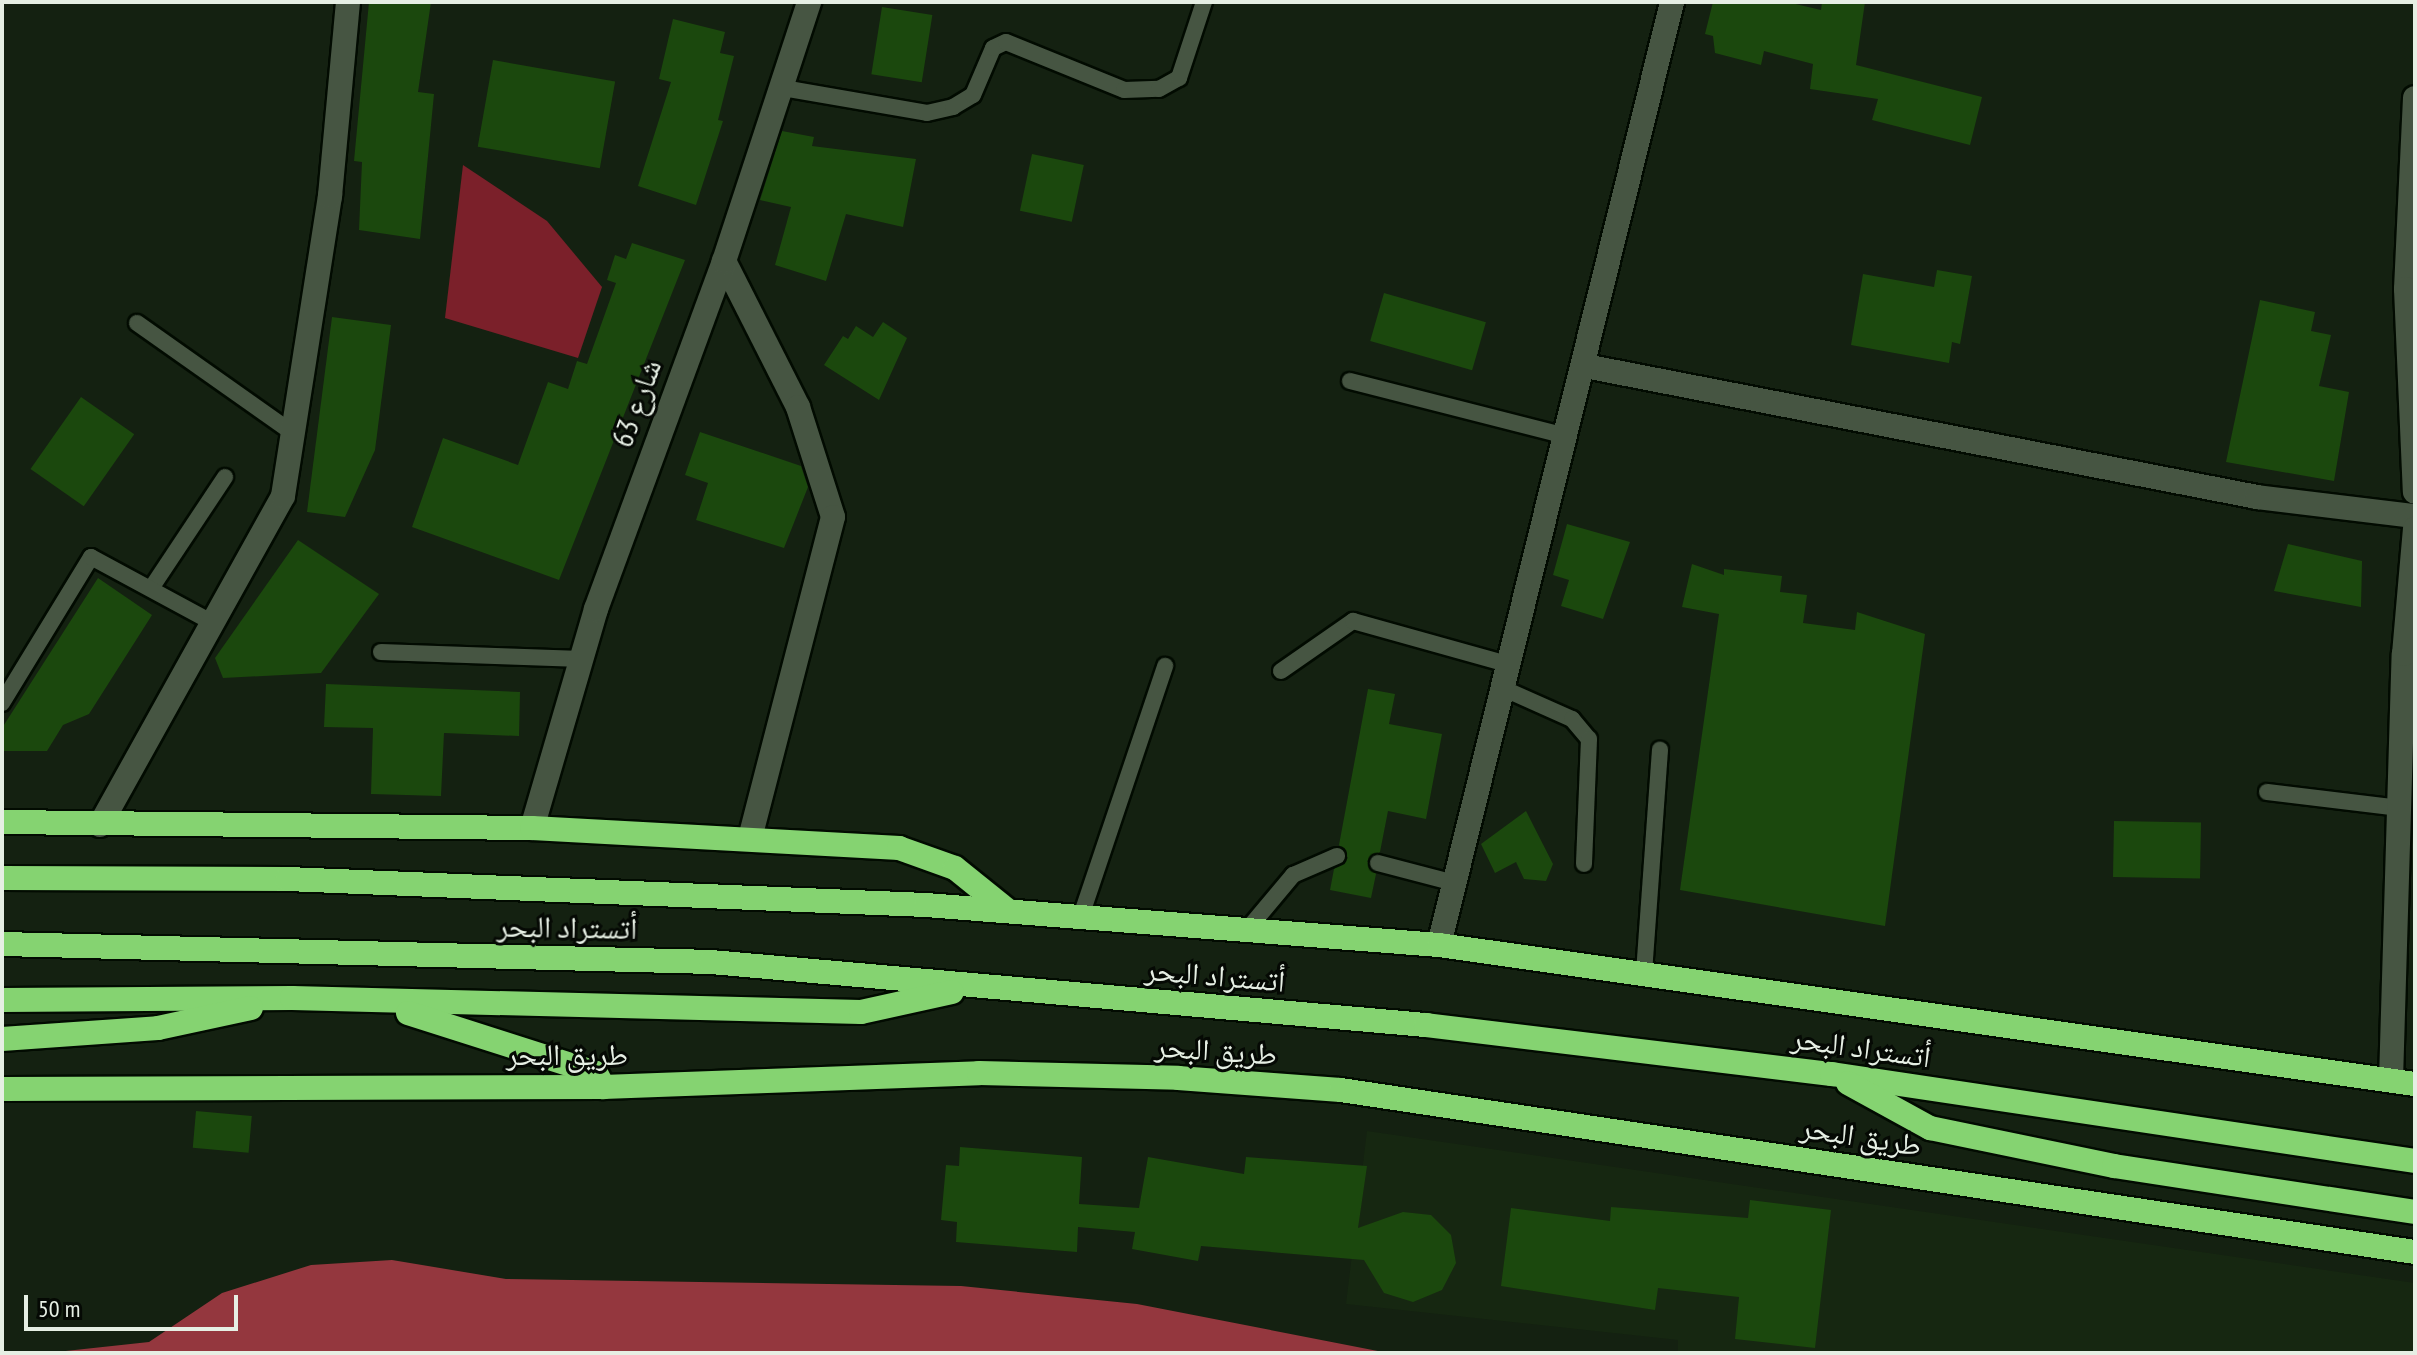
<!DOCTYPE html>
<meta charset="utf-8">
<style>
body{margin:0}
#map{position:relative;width:2417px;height:1355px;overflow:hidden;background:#142111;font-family:"PT Sans Narrow","Noto Naskh Arabic",sans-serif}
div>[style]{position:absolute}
.built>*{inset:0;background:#162711}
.forest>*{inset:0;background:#7b202a}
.water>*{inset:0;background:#94373e}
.building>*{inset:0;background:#1b480d;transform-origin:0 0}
.roads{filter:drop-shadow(2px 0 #020b01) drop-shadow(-2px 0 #020b01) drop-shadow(0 2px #020b01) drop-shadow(0 -2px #020b01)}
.lane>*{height:16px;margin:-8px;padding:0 8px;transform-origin:8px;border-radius:8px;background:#465542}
.street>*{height:24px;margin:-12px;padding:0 12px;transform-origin:12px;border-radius:12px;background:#465542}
.highway>*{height:24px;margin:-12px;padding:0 12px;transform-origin:12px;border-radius:12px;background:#85d371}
span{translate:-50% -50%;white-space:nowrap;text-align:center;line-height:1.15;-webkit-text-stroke:6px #050904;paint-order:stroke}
.street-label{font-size:30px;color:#e6efe4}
.frame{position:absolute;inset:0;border:4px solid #e6efe4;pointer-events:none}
.scale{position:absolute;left:24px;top:1295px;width:214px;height:36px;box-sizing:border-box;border:4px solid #e6efe4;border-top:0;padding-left:10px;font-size:24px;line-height:28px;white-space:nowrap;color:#e6efe4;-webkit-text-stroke:6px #050904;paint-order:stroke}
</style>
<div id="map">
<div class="built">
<i style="clip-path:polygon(1367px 1131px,2415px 1283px,2415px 1353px,1678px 1353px,1678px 1340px,1346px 1304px)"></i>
</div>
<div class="forest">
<i style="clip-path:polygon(463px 165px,547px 221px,602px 287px,578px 358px,445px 318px)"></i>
</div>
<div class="water">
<i style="clip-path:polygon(392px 1260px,506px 1279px,961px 1286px,1137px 1304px,1388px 1353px,47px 1353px,149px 1342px,222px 1293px,311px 1265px)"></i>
</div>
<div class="building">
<i style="clip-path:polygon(369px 2px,431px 2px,418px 92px,434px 94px,420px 239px,359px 230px,362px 162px,354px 161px)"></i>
<i style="clip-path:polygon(1713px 2px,1787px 2px,1821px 10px,1822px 2px,1865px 2px,1856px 65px,1982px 97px,1970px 145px,1872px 120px,1878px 99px,1810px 89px,1813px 64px,1764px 51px,1761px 65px,1715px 53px,1713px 36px,1705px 34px)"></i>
<i style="left:882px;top:7px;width:51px;height:68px;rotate:9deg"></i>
<i style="clip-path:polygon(673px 19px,725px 32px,720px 53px,734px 56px,718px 120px,723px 121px,696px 205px,638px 186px,671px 82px,659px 79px)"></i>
<i style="left:493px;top:60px;width:124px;height:88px;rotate:10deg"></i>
<i style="clip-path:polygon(782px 131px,814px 137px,812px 146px,916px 159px,903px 227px,846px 214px,826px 281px,775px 265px,791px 207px,760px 200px)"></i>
<i style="left:1032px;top:154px;width:53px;height:58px;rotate:12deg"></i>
<i style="clip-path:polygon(632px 243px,685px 260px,559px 580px,412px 527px,443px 438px,518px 465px,548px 382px,568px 389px,577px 361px,587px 364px,616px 283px,607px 280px,615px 255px,626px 259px)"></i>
<i style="clip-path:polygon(1937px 270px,1972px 276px,1960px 344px,1952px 342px,1949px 363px,1851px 345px,1863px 274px,1934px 287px)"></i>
<i style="left:1384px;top:293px;width:106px;height:50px;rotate:16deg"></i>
<i style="clip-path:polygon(2260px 300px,2315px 312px,2311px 331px,2331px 335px,2319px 386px,2349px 392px,2334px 481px,2226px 462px)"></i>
<i style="clip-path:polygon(332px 317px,391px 325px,375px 450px,345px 517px,307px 512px)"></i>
<i style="clip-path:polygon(883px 322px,907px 338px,879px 400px,824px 365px,843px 336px,848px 339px,856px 326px,873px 337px)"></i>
<i style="left:81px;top:397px;width:65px;height:88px;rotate:35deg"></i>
<i style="clip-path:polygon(700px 432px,801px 466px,808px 487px,784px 548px,696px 520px,708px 483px,685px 475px)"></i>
<i style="clip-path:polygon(1567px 524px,1630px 542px,1603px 619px,1561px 606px,1569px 580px,1553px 575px)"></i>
<i style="clip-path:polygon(298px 540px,379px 594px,321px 673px,223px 678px,215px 658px)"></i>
<i style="clip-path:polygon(2288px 544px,2362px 561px,2361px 607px,2274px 591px)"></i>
<i style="clip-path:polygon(1692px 564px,1724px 575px,1724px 569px,1782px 576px,1780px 592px,1807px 595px,1803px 623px,1855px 630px,1857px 612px,1925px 634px,1885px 926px,1680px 890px,1719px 614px,1682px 607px)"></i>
<i style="clip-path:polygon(98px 578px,152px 615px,89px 714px,63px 725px,47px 751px,2px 751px,2px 728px)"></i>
<i style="clip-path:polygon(326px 684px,520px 692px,519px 736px,444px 733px,441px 796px,371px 794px,373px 728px,324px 727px)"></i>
<i style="clip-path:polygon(1368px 689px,1395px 694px,1389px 724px,1442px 734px,1426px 819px,1388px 811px,1380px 852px,1367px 861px,1376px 874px,1371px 898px,1330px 890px,1334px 869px,1348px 858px,1339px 845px)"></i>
<i style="clip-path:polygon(1526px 811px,1553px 864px,1546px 881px,1524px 879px,1516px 862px,1495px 873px,1481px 844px)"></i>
<i style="left:2114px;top:821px;width:87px;height:56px;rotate:1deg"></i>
<i style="left:196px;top:1111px;width:56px;height:37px;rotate:5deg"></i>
<i style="clip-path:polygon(960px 1147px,1082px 1157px,1079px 1204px,1139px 1208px,1148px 1157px,1244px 1174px,1246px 1157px,1367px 1166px,1358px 1228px,1403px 1212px,1431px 1215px,1451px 1235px,1456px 1263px,1442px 1290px,1413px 1302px,1384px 1293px,1364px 1260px,1201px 1246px,1198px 1261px,1132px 1249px,1135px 1232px,1078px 1227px,1077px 1252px,956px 1242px,957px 1222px,941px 1220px,946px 1165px,959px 1166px)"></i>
<i style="clip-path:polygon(1750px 1200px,1831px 1210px,1815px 1348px,1735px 1339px,1739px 1297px,1658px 1288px,1655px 1310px,1501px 1286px,1511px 1208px,1610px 1221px,1611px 1207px,1748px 1218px)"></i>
</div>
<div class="roads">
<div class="lane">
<i style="left:783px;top:88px;width:146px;rotate:9.8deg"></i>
<i style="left:927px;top:113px;width:27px;rotate:-13deg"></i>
<i style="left:953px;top:107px;width:23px;rotate:-31deg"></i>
<i style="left:973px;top:95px;width:51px;rotate:-66.9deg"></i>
<i style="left:993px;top:48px;width:14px;rotate:-25deg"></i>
<i style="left:1006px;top:42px;width:127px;rotate:22.1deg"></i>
<i style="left:1124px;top:90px;width:35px;rotate:-2deg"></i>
<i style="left:1159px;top:89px;width:23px;rotate:-29deg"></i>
<i style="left:1179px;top:78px;width:80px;rotate:-71.8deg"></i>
<i style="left:137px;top:323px;width:194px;rotate:35.2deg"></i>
<i style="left:1350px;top:381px;width:223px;rotate:14.3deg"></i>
<i style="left:152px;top:587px;width:132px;rotate:-56.4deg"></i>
<i style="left:381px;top:652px;width:200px;rotate:2deg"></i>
<i style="left:1281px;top:671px;width:88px;rotate:-34.8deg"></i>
<i style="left:1353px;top:621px;width:160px;rotate:15.6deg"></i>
<i style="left:1500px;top:687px;width:79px;rotate:24deg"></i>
<i style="left:1572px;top:719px;width:26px;rotate:50deg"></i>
<i style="left:1589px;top:739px;width:125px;rotate:92.3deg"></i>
<i style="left:2px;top:703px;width:171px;rotate:-58.6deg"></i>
<i style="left:91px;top:557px;width:141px;rotate:28.4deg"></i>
<i style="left:2267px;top:792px;width:134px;rotate:6.9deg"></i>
<i style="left:1378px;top:863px;width:79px;rotate:14.7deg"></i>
<i style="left:1081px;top:916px;width:264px;rotate:-71.4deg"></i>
<i style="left:1247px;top:930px;width:72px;rotate:-50.1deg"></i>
<i style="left:1293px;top:875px;width:48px;rotate:-23.4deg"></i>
<i style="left:1644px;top:973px;width:224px;rotate:-85.9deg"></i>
</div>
<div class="street">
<i style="left:2415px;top:98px;width:191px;rotate:92.7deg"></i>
<i style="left:2406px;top:289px;width:203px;rotate:87.5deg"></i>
<i style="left:724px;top:261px;width:164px;rotate:63.1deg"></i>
<i style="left:798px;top:407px;width:115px;rotate:72.3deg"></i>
<i style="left:833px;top:517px;width:332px;rotate:104.5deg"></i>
<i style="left:1585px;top:366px;width:685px;rotate:11.03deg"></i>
<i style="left:2257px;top:497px;width:159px;rotate:6.9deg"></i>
<i style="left:100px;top:825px;width:376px;rotate:-60.9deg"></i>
<i style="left:283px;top:496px;width:304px;rotate:-81.1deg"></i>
<i style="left:330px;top:196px;width:195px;rotate:-84.7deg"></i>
<i style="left:532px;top:828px;width:228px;rotate:-73.7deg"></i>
<i style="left:596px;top:609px;width:371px;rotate:-69.8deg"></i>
<i style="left:724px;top:261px;width:273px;rotate:-71.8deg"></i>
<i style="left:1439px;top:945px;width:971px;rotate:-76.12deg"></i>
<i style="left:2391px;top:1080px;width:426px;rotate:-88.3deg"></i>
<i style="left:2404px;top:654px;width:126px;rotate:-85deg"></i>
</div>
<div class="highway">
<i style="left:2px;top:822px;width:530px;rotate:0.65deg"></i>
<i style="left:532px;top:828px;width:368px;rotate:3.1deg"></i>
<i style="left:899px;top:848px;width:59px;rotate:19.7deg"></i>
<i style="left:955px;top:868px;width:67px;rotate:38.9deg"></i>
<i style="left:2px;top:878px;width:285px;rotate:0.2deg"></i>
<i style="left:287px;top:879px;width:640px;rotate:2.33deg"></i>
<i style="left:926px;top:905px;width:515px;rotate:4.46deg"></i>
<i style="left:1439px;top:945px;width:986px;rotate:8.11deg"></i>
<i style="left:2px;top:944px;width:709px;rotate:1.45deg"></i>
<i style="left:711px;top:962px;width:718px;rotate:5.04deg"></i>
<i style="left:1426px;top:1025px;width:409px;rotate:6.9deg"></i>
<i style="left:1832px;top:1074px;width:589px;rotate:8.49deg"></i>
<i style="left:2px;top:1000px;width:290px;rotate:-0.4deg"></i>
<i style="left:292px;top:998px;width:569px;rotate:1.41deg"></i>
<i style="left:861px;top:1012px;width:93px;rotate:-12.4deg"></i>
<i style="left:408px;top:1013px;width:197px;rotate:17.7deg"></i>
<i style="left:596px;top:1073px;width:16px;rotate:63deg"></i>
<i style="left:2px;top:1039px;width:156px;rotate:-4deg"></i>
<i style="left:158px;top:1028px;width:95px;rotate:-12.1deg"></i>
<i style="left:1848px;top:1083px;width:94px;rotate:28.8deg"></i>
<i style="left:1930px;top:1128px;width:188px;rotate:11.7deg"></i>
<i style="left:2114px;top:1166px;width:304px;rotate:8.7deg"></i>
<i style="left:2px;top:1089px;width:601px;rotate:-0.19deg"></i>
<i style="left:603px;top:1087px;width:376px;rotate:-2.1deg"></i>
<i style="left:979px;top:1073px;width:199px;rotate:1.4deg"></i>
<i style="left:1178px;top:1078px;width:163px;rotate:4.2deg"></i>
<i style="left:1341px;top:1090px;width:1086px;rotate:8.58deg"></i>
</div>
</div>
<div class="street-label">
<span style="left:636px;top:403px;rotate:-70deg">شارع 63</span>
<span style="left:567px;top:927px;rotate:1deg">أتستراد البحر</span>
<span style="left:1215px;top:975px;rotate:5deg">أتستراد البحر</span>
<span style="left:1861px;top:1047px;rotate:8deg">أتستراد البحر</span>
<span style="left:1216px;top:1050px;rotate:4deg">طريق البحر</span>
<span style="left:567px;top:1054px">طريق البحر</span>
<span style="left:1861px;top:1136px;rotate:9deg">طريق البحر</span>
</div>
<div class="frame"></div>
<div class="scale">50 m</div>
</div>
